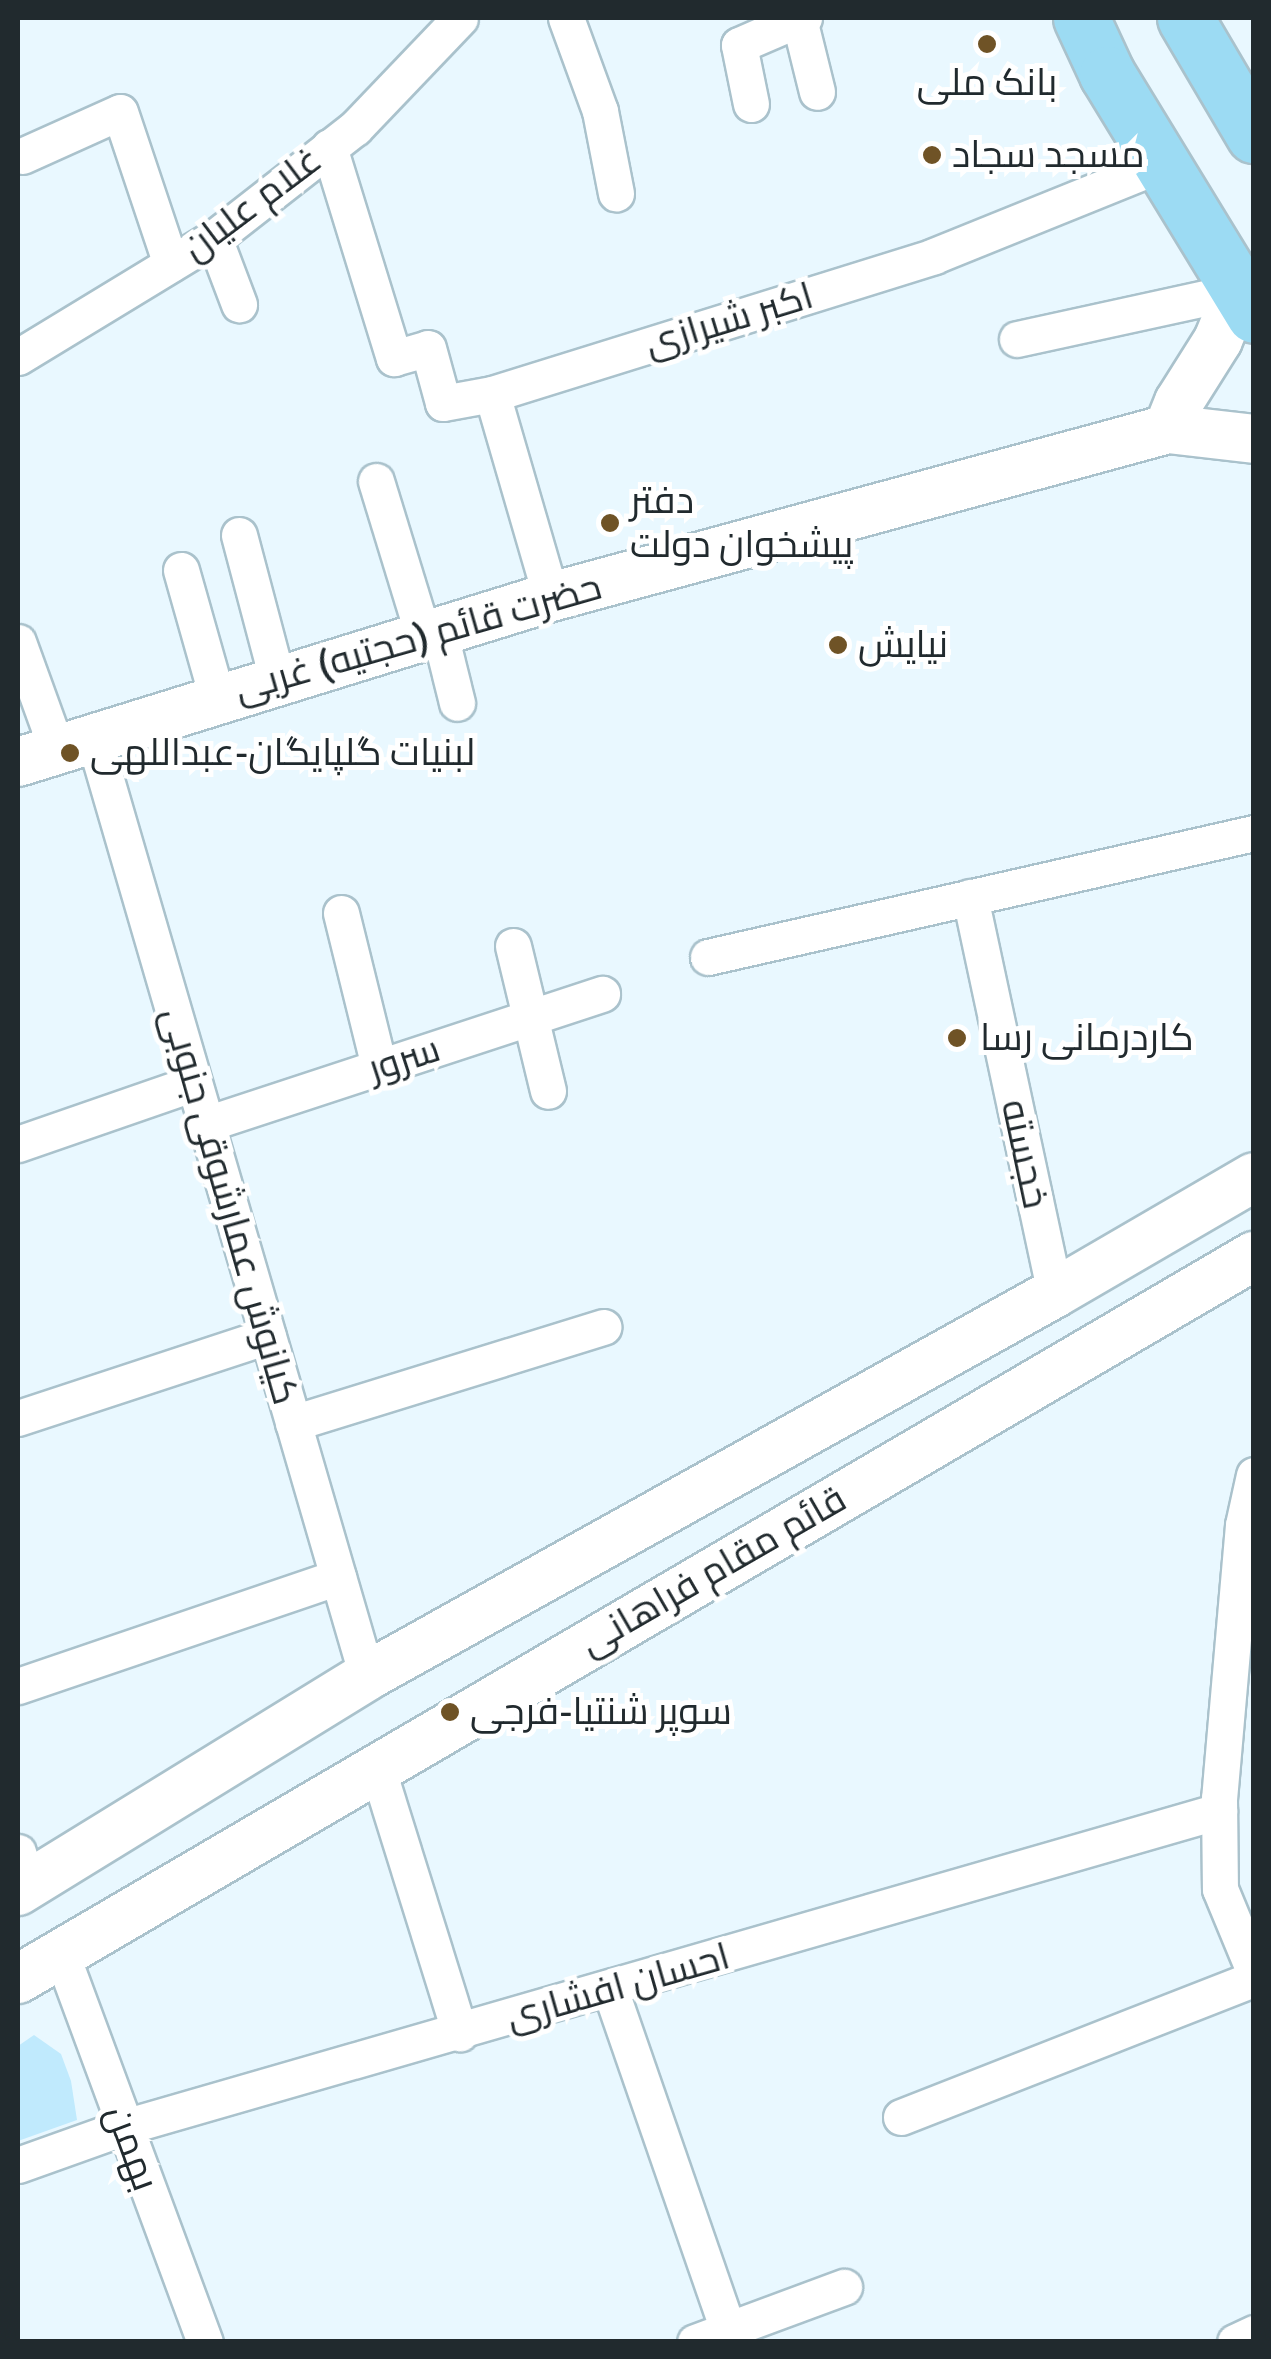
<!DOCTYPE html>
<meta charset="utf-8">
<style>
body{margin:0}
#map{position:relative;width:1271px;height:2359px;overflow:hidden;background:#e9f8ff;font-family:Signika,Cairo,sans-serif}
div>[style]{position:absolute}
.green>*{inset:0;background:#c0eafd}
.roads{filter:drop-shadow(2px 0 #aac2cc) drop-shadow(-2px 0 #aac2cc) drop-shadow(0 2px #aac2cc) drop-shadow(0 -2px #aac2cc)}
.street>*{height:35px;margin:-17.5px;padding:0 17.5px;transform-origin:17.5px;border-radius:17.5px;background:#fff}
.secondary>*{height:48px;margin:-24px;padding:0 24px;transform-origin:24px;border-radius:24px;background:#fff}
.primary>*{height:55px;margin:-27.5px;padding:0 27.5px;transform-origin:27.5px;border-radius:27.5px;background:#9cdbf3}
.dots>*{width:28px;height:28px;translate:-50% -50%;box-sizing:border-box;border:5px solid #fff;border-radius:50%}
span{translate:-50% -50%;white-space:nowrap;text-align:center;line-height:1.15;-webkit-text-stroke:10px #fff;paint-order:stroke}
.poi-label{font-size:38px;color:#212a2e}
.left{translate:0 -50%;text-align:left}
.street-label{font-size:38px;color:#212a2e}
.frame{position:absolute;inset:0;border:20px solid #212a2e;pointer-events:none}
</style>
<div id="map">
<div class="green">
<i style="clip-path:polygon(34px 2035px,61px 2054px,71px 2081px,77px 2120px,18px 2141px,18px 2046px)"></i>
</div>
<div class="roads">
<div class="street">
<i style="left:566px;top:18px;width:99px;rotate:69.9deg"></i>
<i style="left:600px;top:111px;width:84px;rotate:79deg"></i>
<i style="left:804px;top:18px;width:5px;rotate:169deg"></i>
<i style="left:799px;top:19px;width:75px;rotate:76.1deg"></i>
<i style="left:751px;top:104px;width:60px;rotate:-101.5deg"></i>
<i style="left:739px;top:45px;width:65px;rotate:-23.4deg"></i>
<i style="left:329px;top:147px;width:221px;rotate:72.9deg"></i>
<i style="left:394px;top:358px;width:35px;rotate:-16deg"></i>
<i style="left:428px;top:348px;width:57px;rotate:74.7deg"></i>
<i style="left:443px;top:403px;width:50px;rotate:-10.4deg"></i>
<i style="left:22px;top:156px;width:107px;rotate:-24.2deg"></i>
<i style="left:120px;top:112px;width:160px;rotate:71.5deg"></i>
<i style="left:214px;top:238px;width:71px;rotate:69.3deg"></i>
<i style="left:1017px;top:339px;width:226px;rotate:-12.3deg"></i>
<i style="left:18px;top:357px;width:229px;rotate:-31.3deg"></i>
<i style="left:214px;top:238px;width:179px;rotate:-38deg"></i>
<i style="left:355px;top:128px;width:152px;rotate:-46.3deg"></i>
<i style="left:376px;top:481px;width:161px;rotate:73deg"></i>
<i style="left:239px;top:535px;width:149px;rotate:75.2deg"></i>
<i style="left:181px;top:570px;width:132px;rotate:74.2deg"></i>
<i style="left:551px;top:597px;width:211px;rotate:-106.2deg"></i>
<i style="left:492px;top:394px;width:463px;rotate:-17.3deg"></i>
<i style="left:934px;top:256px;width:246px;rotate:-22deg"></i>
<i style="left:439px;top:630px;width:75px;rotate:76.1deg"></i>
<i style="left:18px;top:642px;width:112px;rotate:70.1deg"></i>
<i style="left:93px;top:735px;width:980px;rotate:73.77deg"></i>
<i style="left:970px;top:897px;width:405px;rotate:77.9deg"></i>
<i style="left:341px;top:913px;width:159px;rotate:76.1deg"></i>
<i style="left:513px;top:946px;width:149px;rotate:76.4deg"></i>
<i style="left:708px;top:957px;width:560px;rotate:-12.8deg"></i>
<i style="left:206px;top:1124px;width:417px;rotate:-18.2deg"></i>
<i style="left:18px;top:1144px;width:186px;rotate:-19.1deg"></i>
<i style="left:18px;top:1418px;width:263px;rotate:-18.2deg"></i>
<i style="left:293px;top:1423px;width:325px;rotate:-17.2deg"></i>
<i style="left:1254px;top:1475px;width:51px;rotate:102.4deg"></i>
<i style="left:1243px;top:1525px;width:274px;rotate:95deg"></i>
<i style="left:1219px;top:1798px;width:91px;rotate:89.4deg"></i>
<i style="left:1220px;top:1889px;width:89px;rotate:67.5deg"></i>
<i style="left:18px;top:1686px;width:338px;rotate:-18.8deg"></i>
<i style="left:377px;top:1767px;width:279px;rotate:72.7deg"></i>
<i style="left:18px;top:1852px;width:34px;rotate:73deg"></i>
<i style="left:61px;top:1953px;width:415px;rotate:69.7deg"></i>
<i style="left:610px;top:1989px;width:373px;rotate:70.9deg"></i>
<i style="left:901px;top:2117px;width:379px;rotate:-21.4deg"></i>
<i style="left:18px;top:2165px;width:113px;rotate:-19.7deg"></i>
<i style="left:124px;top:2127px;width:1140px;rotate:-16.1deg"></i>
<i style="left:695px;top:2342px;width:159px;rotate:-20.3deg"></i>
<i style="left:1235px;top:2342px;width:21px;rotate:-25deg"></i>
</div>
<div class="secondary">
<i style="left:1168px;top:429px;width:29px;rotate:-68deg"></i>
<i style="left:1179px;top:402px;width:73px;rotate:-57.8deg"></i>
<i style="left:1218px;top:340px;width:53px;rotate:-67.8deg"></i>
<i style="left:18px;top:762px;width:558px;rotate:-17.2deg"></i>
<i style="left:551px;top:597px;width:639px;rotate:-15.23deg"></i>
<i style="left:1168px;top:429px;width:87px;rotate:6.6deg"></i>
<i style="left:18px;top:1891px;width:410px;rotate:-31.6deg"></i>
<i style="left:367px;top:1676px;width:787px;rotate:-29.1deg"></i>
<i style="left:1055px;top:1293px;width:230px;rotate:-30.2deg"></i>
<i style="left:18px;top:1979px;width:1432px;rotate:-30.33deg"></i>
</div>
<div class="primary">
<i style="left:1081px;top:18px;width:62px;rotate:65.1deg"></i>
<i style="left:1107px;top:74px;width:282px;rotate:58.6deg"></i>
<i style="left:1185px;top:18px;width:136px;rotate:59.5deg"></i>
</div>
</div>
<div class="dots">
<i style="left:987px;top:44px;background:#6f5326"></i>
<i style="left:932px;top:155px;background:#6f5326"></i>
<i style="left:610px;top:523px;background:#6f5326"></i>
<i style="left:838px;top:645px;background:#6f5326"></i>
<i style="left:70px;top:753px;background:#6f5326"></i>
<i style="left:957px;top:1038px;background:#6f5326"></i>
<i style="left:450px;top:1712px;background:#6f5326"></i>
</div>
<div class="poi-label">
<span style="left:987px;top:83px">بانک ملی</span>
<span class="left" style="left:952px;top:155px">مسجد سجاد</span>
<span class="left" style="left:630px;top:523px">دفتر<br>پیشخوان دولت</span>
<span class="left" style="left:858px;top:645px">نیایش</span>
<span class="left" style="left:90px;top:753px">لبنیات گلپایگان-عبداللهی</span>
<span class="left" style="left:980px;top:1038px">کاردرمانی رسا</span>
<span class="left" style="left:470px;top:1712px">سوپر شنتیا-فرجی</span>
</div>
<div class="street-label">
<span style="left:252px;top:204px;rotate:-37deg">غلام علیان</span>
<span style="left:729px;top:320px;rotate:-17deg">اکبر شیرازی</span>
<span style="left:418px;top:638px;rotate:-16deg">حضرت قائم (حجتیه) غربی</span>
<span style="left:404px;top:1059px;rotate:-18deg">سرور</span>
<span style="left:1025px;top:1154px;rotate:78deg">خجسته</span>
<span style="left:230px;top:1206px;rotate:74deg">کیانوش عمارشوقی جنوبی</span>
<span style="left:713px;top:1571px;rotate:-30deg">قائم مقام فراهانی</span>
<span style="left:618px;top:1987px;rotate:-16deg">احسان افشاری</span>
<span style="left:132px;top:2148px;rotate:70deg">بهمن</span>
</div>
<div class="frame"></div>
</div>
